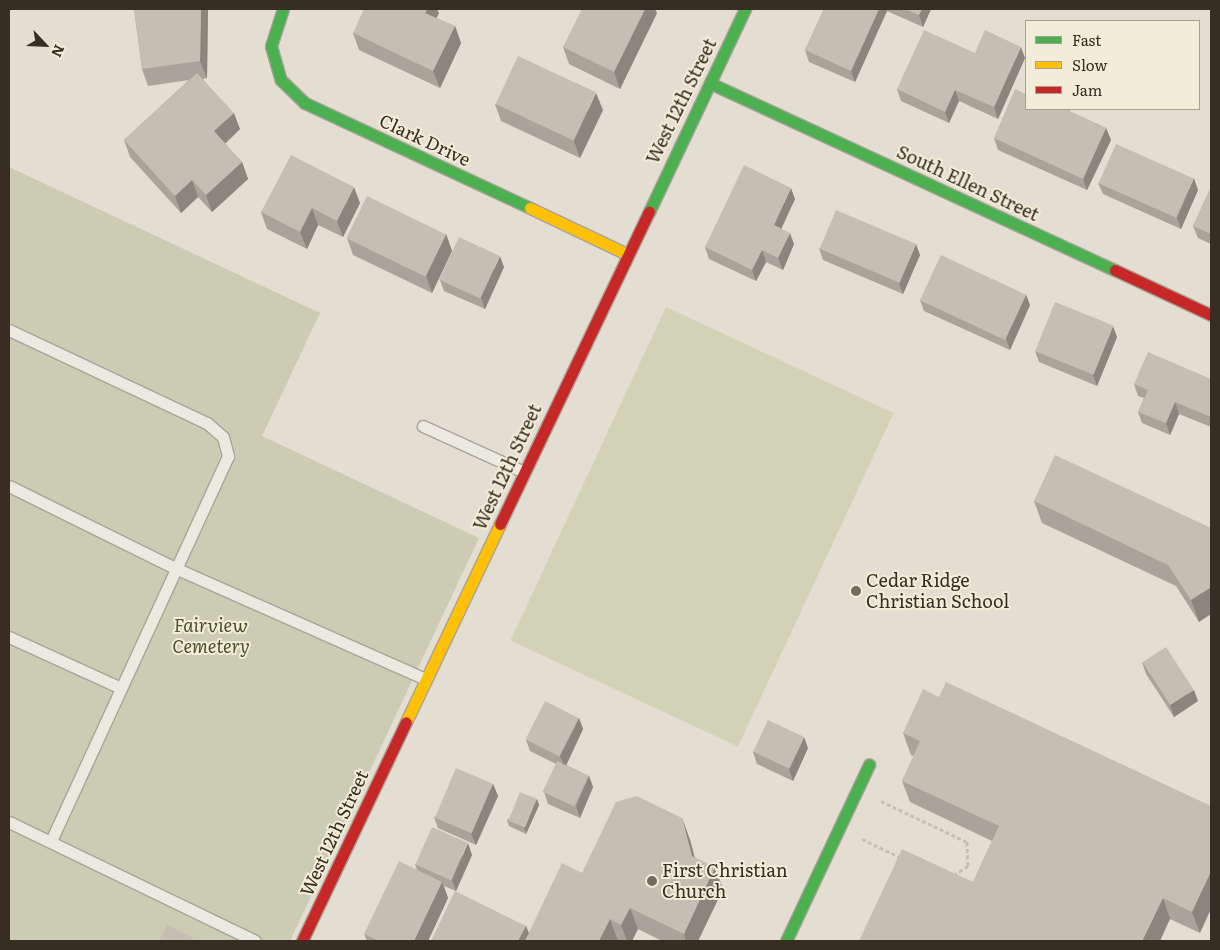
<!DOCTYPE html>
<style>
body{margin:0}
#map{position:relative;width:1220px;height:950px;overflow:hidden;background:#e3ded1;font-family:Literata,serif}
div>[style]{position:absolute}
.green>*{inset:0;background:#d1d2b6;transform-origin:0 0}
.cemetery>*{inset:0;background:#ccccb4}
.path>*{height:3px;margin-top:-1.5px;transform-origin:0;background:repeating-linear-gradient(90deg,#c4c0b8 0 4px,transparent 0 6.5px)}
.roads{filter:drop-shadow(1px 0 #a9a399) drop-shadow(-1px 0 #a9a399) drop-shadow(0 1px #a9a399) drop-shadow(0 -1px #a9a399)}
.lane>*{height:11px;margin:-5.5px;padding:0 5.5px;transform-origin:5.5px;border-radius:5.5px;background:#ece9e1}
.fast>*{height:11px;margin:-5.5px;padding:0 5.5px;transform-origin:5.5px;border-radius:5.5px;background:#4caf50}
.slow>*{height:11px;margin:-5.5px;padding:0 5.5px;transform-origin:5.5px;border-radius:5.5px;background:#ffc107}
.jam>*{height:11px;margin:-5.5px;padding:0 5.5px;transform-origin:5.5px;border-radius:5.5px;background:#c62828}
.wall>*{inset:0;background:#aaa399}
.shaded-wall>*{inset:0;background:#8b857d}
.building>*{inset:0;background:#c6beb2;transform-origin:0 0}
.dots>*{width:14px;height:14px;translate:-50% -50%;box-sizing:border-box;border:2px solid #f3ecd9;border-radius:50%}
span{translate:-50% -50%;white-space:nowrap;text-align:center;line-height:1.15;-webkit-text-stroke:4px #f3ecd9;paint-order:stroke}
.street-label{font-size:18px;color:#372d22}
.poi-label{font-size:18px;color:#372d22}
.left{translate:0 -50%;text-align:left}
.park-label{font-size:18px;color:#47522b;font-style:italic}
.frame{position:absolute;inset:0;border:10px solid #372d22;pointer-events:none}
.legend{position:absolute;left:1025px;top:20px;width:175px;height:90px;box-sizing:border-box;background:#f3ecd9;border:1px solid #a8a090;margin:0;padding:6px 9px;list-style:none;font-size:15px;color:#372d22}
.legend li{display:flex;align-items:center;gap:10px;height:25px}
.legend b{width:25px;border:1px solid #a8a090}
.north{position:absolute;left:20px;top:20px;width:50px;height:50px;-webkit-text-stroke:4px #f3ecd9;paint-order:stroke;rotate:115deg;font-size:14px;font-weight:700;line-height:20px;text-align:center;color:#372d22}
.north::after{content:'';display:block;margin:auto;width:18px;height:22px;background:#372d22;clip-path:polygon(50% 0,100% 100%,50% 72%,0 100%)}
</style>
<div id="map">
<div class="green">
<i style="left:666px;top:307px;width:251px;height:368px;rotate:25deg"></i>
</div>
<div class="cemetery">
<i style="clip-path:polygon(9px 167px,320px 313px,262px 436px,479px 538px,290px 941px,9px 941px)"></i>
</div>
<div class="path">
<i style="left:881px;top:801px;width:95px;rotate:25.5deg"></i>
<i style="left:967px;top:842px;width:24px;rotate:88deg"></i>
<i style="left:968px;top:866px;width:19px;rotate:148deg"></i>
<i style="left:862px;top:839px;width:44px;rotate:25.4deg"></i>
</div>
<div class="roads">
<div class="lane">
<i style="left:9px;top:330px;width:219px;rotate:25.2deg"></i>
<i style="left:207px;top:423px;width:21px;rotate:41deg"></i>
<i style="left:223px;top:437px;width:20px;rotate:75deg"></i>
<i style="left:228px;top:456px;width:424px;rotate:114.7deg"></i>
<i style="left:423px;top:426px;width:111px;rotate:24.5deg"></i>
<i style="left:9px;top:486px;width:185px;rotate:26.3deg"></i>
<i style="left:175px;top:568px;width:274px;rotate:23.9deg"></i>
<i style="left:9px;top:637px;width:123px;rotate:24.5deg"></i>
<i style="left:9px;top:822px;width:273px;rotate:25.8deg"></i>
</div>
<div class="fast">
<i style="left:283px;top:9px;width:39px;rotate:108deg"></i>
<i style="left:271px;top:46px;width:35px;rotate:74deg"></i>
<i style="left:281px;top:80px;width:33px;rotate:44deg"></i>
<i style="left:305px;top:103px;width:248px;rotate:25deg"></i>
<i style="left:710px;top:83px;width:446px;rotate:24.8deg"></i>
<i style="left:649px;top:212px;width:225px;rotate:-64.7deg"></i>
<i style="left:786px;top:941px;width:195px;rotate:-64.8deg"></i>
</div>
<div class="slow">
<i style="left:530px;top:208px;width:107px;rotate:25.4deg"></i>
<i style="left:406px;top:722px;width:219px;rotate:-64.6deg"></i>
</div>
<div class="jam">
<i style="left:1115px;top:270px;width:106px;rotate:25.1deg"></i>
<i style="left:500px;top:524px;width:346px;rotate:-64.5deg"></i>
<i style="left:302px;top:941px;width:242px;rotate:-64.6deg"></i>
</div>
</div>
<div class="wall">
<i style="clip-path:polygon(134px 9px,208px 9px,207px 78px,203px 79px,240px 129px,225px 144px,242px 162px,248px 179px,212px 212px,198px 197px,181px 213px,130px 157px,124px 140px,189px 80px,148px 86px,142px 69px)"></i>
<i style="clip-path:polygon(824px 9px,931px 9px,923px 27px,887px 11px,855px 82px,809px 62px,805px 50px)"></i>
<i style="clip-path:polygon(439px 13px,436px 18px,455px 26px,461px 43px,440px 88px,359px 50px,353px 33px)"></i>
<i style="clip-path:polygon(657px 13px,620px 89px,569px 64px,563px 47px)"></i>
<i style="clip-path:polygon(975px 53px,1025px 58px,998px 119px,959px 101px,949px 123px,901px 101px,897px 89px)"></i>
<i style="clip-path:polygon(495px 104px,603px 110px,580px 158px,501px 121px)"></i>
<i style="clip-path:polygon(1026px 109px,1070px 109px,1069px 111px,1106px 128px,1111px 140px,1087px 190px,998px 150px,994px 138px)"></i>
<i style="clip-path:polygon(1098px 183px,1198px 190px,1181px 229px,1103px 194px)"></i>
<i style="clip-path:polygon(1211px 187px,1211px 244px,1198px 238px,1193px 226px)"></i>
<i style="clip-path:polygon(795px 199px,781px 228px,794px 244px,783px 270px,766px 262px,756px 281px,709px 259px,705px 247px)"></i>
<i style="clip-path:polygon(360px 203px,343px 237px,318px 225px,307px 249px,267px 229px,261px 212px)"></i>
<i style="clip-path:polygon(446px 234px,452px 251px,432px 293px,353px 255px,347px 238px)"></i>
<i style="clip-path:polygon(819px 248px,920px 255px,903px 294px,823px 260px)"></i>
<i style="clip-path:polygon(504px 267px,485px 309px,444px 291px,440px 280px)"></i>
<i style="clip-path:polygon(920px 300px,1030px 305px,1010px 350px,924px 311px)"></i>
<i style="clip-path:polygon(1117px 337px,1097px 386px,1039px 362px,1035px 351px)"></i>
<i style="clip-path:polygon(1211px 379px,1211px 427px,1179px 414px,1170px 435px,1142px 423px,1138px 412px,1144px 398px,1138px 396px,1134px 384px)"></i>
<i style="clip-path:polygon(1034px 501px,1211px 528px,1199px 622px,1176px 586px,1042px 523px)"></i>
<i style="clip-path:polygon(1142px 662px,1198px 701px,1174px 717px,1146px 674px)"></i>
<i style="clip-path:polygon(939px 697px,1211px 806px,1200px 933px,1170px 919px,973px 882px,992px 841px,910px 802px,902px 781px,914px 756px,911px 755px,903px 733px)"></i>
<i style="clip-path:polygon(579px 718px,583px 729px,566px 765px,589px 776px,593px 787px,580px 818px,548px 804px,544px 792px,556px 764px,530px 751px,526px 740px)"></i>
<i style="clip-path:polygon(808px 748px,793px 781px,757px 764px,753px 752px)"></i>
<i style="clip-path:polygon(493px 784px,498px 796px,476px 845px,438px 828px,434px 817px)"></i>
<i style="clip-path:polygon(537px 799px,539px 805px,526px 834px,509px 826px,507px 820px)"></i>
<i style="clip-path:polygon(682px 818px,690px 840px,695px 858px,723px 889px,698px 941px,662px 941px,638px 929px,632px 941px,431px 941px,526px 926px,529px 933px,582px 873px)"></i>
<i style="clip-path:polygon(472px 855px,456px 891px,444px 886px,448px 898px,428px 941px,367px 941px,364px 934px,417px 870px,415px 864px)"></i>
</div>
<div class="shaded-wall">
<i style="clip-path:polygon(201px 9px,208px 9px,207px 78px,200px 61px)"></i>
<i style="clip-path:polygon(427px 9px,437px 9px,439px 13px,431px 29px,425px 13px)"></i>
<i style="clip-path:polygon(645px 9px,655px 9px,657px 13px,620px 89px,614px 72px)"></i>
<i style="clip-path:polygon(879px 9px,887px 9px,887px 11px,855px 82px,851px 71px)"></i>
<i style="clip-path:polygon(922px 9px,931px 9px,923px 27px,919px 15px)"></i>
<i style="clip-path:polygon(455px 26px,461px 43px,440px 88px,433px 71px)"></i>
<i style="clip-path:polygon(1021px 47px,1025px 58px,998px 119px,994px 107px)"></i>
<i style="clip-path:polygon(955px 90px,959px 101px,949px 123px,945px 112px)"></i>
<i style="clip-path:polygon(596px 93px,603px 110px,580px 158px,574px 141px)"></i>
<i style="clip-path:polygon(234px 113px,240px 129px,220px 148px,214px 131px)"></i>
<i style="clip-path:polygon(1106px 128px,1111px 140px,1087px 190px,1083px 179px)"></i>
<i style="clip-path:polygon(242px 162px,248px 179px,212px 212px,206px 195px)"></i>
<i style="clip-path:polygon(1194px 178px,1198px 190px,1181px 229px,1177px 218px)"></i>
<i style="clip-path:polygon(192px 180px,198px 197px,181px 213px,175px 196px)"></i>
<i style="clip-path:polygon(354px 187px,360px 203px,343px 237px,337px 221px)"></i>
<i style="clip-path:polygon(791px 188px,795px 199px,778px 236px,774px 225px)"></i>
<i style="clip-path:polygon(312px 208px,318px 225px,307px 249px,300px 232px)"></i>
<i style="clip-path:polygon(790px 233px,794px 244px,783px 270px,778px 258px)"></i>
<i style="clip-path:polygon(446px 234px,452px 251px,432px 293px,426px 276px)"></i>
<i style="clip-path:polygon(916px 244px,920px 255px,903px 294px,899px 283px)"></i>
<i style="clip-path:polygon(762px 250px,766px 262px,756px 281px,752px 270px)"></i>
<i style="clip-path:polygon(500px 256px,504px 267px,485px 309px,481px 298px)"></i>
<i style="clip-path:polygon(1026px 294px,1030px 305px,1010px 350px,1006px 338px)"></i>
<i style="clip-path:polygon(1113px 326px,1117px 337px,1097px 386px,1093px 375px)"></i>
<i style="clip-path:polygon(1175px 402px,1179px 414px,1170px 435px,1166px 423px)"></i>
<i style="clip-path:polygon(1211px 587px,1211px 614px,1199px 622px,1191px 600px)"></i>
<i style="clip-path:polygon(1194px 690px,1198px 701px,1174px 717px,1170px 705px)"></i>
<i style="clip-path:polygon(579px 718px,583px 729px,565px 768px,560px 756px)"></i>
<i style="clip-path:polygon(804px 737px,808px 748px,793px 781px,789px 769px)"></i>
<i style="clip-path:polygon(589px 776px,593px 787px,580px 818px,576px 806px)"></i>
<i style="clip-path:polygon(493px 784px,498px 796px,476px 845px,471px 834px)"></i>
<i style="clip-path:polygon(537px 799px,539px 805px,526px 834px,524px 828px)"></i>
<i style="clip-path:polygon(682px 818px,690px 840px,700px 878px,692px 856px)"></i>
<i style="clip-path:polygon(468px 843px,472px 855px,456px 891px,452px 880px)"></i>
<i style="clip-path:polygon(715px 867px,723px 889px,698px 941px,686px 941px,684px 934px)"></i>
<i style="clip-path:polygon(1211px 871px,1211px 909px,1200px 933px,1192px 912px)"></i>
<i style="clip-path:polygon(442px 882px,448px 898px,428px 941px,414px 941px)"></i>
<i style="clip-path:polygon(1163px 898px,1170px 919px,1160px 941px,1142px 941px)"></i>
<i style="clip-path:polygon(630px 908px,638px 929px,632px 941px,627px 941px,621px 925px)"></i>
<i style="clip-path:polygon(610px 919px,618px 941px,599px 941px)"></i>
<i style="clip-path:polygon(526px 926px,532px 941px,518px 941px)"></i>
</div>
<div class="building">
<i style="clip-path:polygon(134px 9px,201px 9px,200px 61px,142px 69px)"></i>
<i style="clip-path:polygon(364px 9px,427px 9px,425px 13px,455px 26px,433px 71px,353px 33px)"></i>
<i style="clip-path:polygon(582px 9px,645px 9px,614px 72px,563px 47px)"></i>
<i style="clip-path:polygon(824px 9px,879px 9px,851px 71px,805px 50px)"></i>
<i style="clip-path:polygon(905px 9px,922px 9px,919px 15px)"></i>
<i style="clip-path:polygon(924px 30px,975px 53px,985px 30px,1021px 47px,994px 107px,955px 90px,945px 112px,897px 89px)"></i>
<i style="left:518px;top:56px;width:86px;height:53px;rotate:25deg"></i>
<i style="clip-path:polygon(197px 73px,234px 113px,214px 131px,242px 162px,206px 195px,192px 180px,175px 196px,124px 140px)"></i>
<i style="clip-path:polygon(1015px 89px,1026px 94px,1026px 109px,1064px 109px,1106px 128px,1083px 179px,994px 138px)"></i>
<i style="left:1116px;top:144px;width:85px;height:43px;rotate:24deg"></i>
<i style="clip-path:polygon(291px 155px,354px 187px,337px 221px,312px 208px,300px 232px,261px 212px)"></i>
<i style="clip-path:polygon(744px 165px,791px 188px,774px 225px,790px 233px,778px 258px,762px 250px,752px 270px,705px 247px)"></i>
<i style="clip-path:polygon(1211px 187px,1211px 234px,1193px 226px)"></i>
<i style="left:367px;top:196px;width:88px;height:47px;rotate:26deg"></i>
<i style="left:836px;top:210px;width:87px;height:42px;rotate:23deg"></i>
<i style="left:459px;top:237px;width:45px;height:47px;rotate:25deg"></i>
<i style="left:941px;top:255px;width:94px;height:50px;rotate:25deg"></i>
<i style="left:1055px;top:302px;width:63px;height:53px;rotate:22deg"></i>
<i style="clip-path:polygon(1148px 352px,1211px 379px,1211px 417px,1175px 402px,1166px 423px,1138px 412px,1148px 390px,1134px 384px)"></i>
<i style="clip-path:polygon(1055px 455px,1211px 528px,1211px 587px,1191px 600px,1168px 565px,1034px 501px)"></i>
<i style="left:1166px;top:647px;width:51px;height:28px;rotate:57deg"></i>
<i style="clip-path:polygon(946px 682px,1211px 806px,1211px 871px,1192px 912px,1163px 898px,1142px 941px,859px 941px,902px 849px,973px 882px,999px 826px,902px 781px,920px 741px,903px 733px,923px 689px,939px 697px)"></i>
<i style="left:545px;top:701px;width:38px;height:43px;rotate:27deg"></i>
<i style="left:768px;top:720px;width:40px;height:35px;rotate:25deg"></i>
<i style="left:557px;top:761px;width:35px;height:34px;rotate:25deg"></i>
<i style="left:456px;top:768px;width:40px;height:54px;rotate:23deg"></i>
<i style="left:520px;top:792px;width:18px;height:31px;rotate:22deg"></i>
<i style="clip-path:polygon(637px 796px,682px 818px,692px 856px,715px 867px,684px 934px,630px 908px,621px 925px,610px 919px,599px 941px,525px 941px,562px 863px,582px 873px,616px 802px)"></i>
<i style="left:432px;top:827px;width:39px;height:41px;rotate:24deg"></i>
<i style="clip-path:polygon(399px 861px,442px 882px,414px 941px,379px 941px,364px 934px)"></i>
<i style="clip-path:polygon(455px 891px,526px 926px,518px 941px,431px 941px)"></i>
<i style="clip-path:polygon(167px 925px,193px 938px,191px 941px,159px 941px)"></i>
</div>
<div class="dots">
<i style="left:856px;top:591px;background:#736b5f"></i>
<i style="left:652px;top:881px;background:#736b5f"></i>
</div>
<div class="street-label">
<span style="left:681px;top:101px;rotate:-64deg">West 12th Street</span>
<span style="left:425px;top:140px;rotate:25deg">Clark Drive</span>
<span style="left:968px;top:183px;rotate:25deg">South Ellen Street</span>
<span style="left:507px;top:467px;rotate:-65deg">West 12th Street</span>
<span style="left:334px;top:833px;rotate:-65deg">West 12th Street</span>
</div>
<div class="poi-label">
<span class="left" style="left:866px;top:591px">Cedar Ridge<br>Christian School</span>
<span class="left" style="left:662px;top:881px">First Christian<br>Church</span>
</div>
<div class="park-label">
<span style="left:211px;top:636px">Fairview<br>Cemetery</span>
</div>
<div class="frame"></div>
<ul class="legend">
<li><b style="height:6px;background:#4caf50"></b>Fast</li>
<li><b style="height:6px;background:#ffc107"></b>Slow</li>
<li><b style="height:6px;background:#c62828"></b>Jam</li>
</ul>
<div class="north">N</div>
</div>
